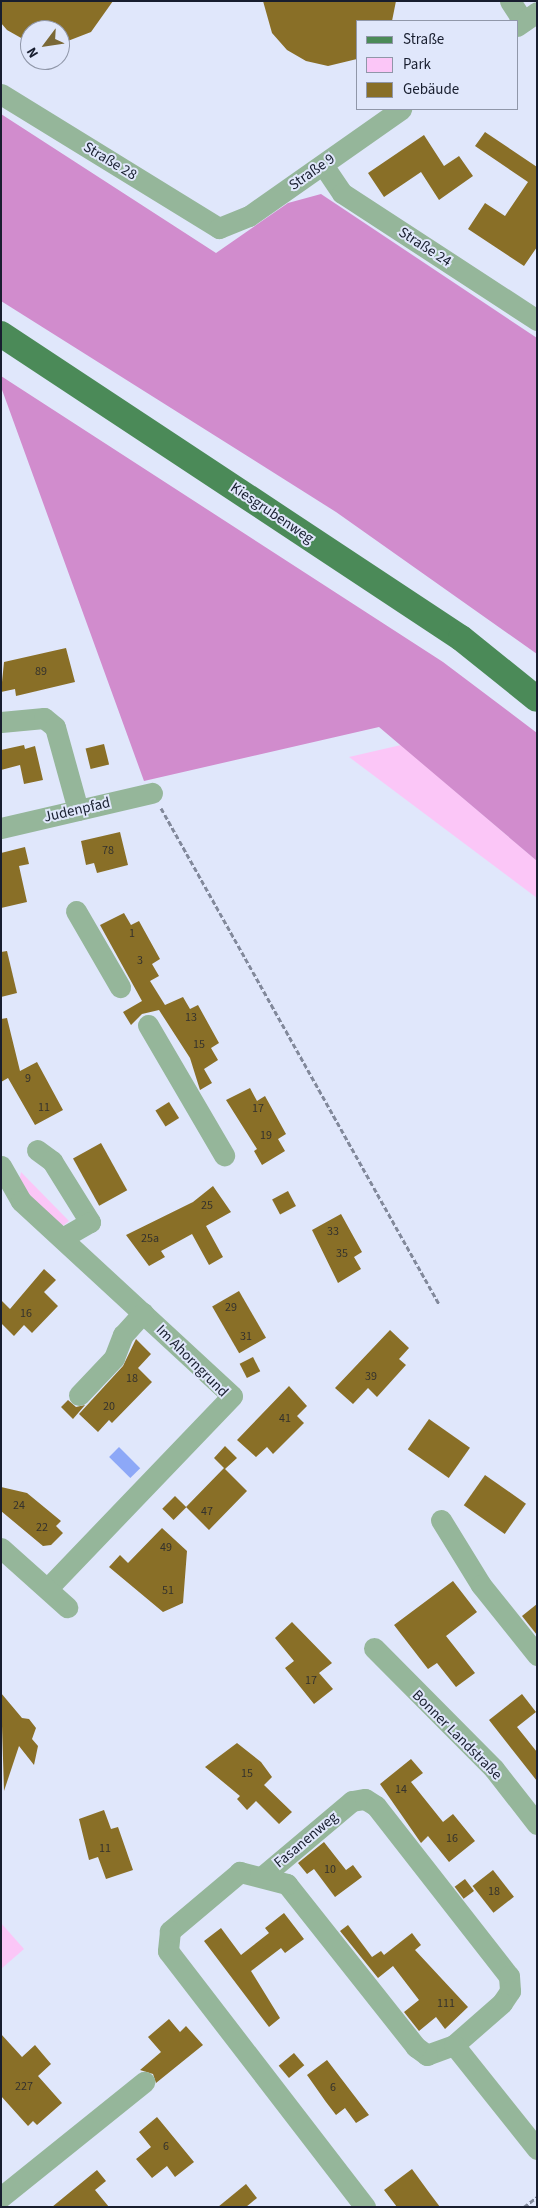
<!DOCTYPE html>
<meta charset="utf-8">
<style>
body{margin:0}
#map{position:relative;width:538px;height:2208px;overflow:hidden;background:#e0e7fb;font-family:"Source Sans 3",sans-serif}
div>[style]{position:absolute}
.green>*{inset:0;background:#fbc6f7}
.forest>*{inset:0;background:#d18ccd}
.water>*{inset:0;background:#8da8f7;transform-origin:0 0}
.building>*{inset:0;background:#896f27;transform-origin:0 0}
.path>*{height:3px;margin-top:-1.5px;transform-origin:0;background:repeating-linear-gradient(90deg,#82899b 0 5px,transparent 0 7.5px)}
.minor>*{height:21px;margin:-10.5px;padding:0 10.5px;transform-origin:10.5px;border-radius:10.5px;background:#95b69a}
.major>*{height:26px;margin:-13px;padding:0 13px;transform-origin:13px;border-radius:13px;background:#4b8a58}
span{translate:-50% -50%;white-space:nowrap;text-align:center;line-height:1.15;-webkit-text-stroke:4px #e0e7fb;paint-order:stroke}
.number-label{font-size:12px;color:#34322d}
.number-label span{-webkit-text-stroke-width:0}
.street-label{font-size:15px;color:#181e2f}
.frame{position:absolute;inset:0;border:2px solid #181e2f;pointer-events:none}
.legend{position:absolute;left:356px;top:20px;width:162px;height:90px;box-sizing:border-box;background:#e0e7fb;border:1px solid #9097a9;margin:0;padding:6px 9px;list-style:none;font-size:15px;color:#181e2f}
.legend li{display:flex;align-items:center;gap:10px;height:25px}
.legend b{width:25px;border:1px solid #9097a9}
.north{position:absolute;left:20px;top:20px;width:50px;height:50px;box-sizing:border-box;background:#e0e7fb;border:1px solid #9097a9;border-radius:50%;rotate:239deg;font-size:14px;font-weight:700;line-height:20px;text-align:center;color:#181e2f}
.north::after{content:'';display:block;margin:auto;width:18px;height:22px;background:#7a6836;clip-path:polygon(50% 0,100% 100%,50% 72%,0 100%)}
</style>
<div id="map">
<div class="green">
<i style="clip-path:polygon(401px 745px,537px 861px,537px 898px,349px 757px)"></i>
<i style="clip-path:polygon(21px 1172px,69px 1221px,59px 1229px,19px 1183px)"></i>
<i style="clip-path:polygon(1px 1923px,24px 1949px,1px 1969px)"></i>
</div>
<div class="forest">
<i style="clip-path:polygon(1px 114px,216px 253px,288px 203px,321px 194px,537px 338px,537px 654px,336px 512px,1px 301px)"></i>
<i style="clip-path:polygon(1px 376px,443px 662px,537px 733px,537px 861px,379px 727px,144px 781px,1px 387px)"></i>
</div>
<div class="water">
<i style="left:119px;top:1447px;width:30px;height:14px;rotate:45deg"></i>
</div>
<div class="building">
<i style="clip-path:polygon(1px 1px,113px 1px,91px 32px,60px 44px,60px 30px,30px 30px,30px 43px,7px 30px,1px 23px)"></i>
<i style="clip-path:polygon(263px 1px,396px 1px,392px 21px,357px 21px,357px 59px,328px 66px,306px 61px,287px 50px,272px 33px)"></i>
<i style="clip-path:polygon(485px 132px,537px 167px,537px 247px,524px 266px,468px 229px,485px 203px,505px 216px,528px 182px,475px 146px)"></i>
<i style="clip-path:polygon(424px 135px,444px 166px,459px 156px,473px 176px,439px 200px,421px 172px,384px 197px,368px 173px)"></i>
<i style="clip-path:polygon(66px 648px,75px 682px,16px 696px,15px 689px,1px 692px,4px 662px)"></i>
<i style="left:104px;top:744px;width:21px;height:19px;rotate:76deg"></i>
<i style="clip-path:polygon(24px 745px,25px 749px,35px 746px,43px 780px,24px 784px,20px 765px,1px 770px,1px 750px)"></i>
<i style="clip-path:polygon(120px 832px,128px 865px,97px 873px,94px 863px,86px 865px,81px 841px)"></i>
<i style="clip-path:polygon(25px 847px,29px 864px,19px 866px,27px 902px,1px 908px,1px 853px)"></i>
<i style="clip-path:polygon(124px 913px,131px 925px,139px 921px,160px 959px,152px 964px,159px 976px,150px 981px,165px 1005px,183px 997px,190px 1009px,198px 1005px,219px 1043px,211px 1048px,218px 1060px,204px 1069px,212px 1083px,200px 1090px,190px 1058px,159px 1010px,142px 1014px,131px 1025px,123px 1012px,142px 1001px,100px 925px)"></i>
<i style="clip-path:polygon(7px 951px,17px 993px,1px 997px,1px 952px)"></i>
<i style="clip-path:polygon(7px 1018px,20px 1071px,37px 1062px,63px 1110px,35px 1125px,8px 1078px,1px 1082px,1px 1019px)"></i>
<i style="clip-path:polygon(250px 1088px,257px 1101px,265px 1096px,286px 1134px,278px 1139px,285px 1151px,262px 1165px,254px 1151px,257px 1149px,226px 1100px)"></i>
<i style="left:169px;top:1102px;width:19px;height:16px;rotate:58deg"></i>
<i style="left:101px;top:1143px;width:54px;height:32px;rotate:61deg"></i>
<i style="clip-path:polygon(213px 1186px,231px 1212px,206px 1226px,223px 1257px,209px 1265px,192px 1234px,161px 1251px,165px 1257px,149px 1266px,126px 1235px,193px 1202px)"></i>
<i style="left:288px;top:1191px;width:17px;height:18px;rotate:62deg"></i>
<i style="clip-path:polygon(341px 1214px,362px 1252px,354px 1257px,361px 1269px,338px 1283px,312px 1230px)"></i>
<i style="clip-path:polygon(44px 1269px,56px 1280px,44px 1292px,58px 1306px,32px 1333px,24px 1325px,14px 1336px,1px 1323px,1px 1300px,10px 1309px)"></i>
<i style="left:239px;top:1291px;width:54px;height:31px;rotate:60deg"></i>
<i style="clip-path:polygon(390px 1330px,409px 1348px,399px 1359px,406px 1365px,377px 1397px,368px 1388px,353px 1404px,335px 1388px)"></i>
<i style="clip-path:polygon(136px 1339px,151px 1354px,138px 1368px,152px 1382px,112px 1423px,109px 1420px,98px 1432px,79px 1414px,123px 1366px)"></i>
<i style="left:253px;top:1357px;width:16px;height:15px;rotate:63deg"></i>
<i style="clip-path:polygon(289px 1386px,307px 1406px,297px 1416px,304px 1423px,273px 1454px,267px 1447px,256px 1457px,237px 1440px)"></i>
<i style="clip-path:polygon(68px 1400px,76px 1407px,85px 1405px,73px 1419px,61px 1407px)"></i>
<i style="left:429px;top:1419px;width:50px;height:37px;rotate:35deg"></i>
<i style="clip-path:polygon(225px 1446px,237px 1458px,225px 1469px,247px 1491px,209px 1530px,186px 1507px,224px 1468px,214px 1458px)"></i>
<i style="left:485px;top:1475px;width:50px;height:37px;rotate:35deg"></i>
<i style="clip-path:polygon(1px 1487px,27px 1493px,61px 1521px,56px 1526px,63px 1533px,51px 1545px,43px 1546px,1px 1511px)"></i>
<i style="left:175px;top:1496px;width:16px;height:18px;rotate:45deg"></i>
<i style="clip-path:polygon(162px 1528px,187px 1551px,183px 1603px,163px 1612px,109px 1567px,120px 1555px,128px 1563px)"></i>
<i style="clip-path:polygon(453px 1581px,477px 1612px,446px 1636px,475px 1673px,456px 1687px,437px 1663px,428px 1669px,394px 1625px)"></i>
<i style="clip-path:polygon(537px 1604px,537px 1635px,522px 1616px)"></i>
<i style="clip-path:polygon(292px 1622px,332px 1663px,319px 1673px,333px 1689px,314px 1704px,285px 1668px,294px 1661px,275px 1638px)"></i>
<i style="clip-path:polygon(1px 1693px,22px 1718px,29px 1719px,36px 1728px,32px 1739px,38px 1746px,34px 1765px,19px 1746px,4px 1791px)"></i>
<i style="clip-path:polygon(522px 1694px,536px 1712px,517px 1727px,537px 1752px,537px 1781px,489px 1720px)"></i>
<i style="clip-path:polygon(237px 1743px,261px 1762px,272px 1777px,264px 1785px,292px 1812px,279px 1824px,256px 1801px,247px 1810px,237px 1799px,240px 1796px,205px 1767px)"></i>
<i style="clip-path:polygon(411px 1759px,423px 1773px,411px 1782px,443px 1822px,453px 1814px,475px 1841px,449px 1862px,428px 1836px,421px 1843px,380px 1784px)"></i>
<i style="clip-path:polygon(104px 1810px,111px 1829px,118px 1827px,133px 1870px,106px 1879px,98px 1857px,89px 1860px,79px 1819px)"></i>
<i style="clip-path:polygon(324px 1842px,346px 1870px,353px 1865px,362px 1877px,335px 1897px,314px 1869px,307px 1874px,298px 1863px)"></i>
<i style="left:493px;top:1870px;width:34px;height:26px;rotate:52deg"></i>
<i style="left:465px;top:1879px;width:15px;height:13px;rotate:53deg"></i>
<i style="clip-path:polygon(284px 1913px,304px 1939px,285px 1953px,281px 1948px,251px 1971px,280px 2018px,269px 2027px,204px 1941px,221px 1928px,241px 1955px,269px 1933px,265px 1928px)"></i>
<i style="clip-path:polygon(348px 1925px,372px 1957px,381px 1951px,384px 1955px,412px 1933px,421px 1945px,415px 1950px,468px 2007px,445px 2029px,436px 2017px,419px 2031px,404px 2012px,419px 2000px,393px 1966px,378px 1978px,340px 1931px)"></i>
<i style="clip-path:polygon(169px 2019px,180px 2032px,186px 2026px,203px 2045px,156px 2083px,153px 2074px,140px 2070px,161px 2052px,148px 2037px)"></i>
<i style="clip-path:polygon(1px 2034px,22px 2057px,35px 2045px,51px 2064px,38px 2076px,62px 2103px,37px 2125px,33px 2121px,28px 2126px,1px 2096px)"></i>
<i style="left:294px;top:2053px;width:16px;height:20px;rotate:50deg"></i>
<i style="clip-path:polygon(327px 2060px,369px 2115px,356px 2123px,345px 2108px,336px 2115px,326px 2102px,307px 2075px)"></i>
<i style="clip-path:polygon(157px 2117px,194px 2162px,175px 2177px,167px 2166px,152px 2178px,136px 2159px,151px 2147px,139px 2132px)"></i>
<i style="clip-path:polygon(412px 2169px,428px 2191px,440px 2207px,397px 2207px,384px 2190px)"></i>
<i style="clip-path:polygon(97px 2170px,106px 2181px,95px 2190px,109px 2207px,52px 2207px)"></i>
<i style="clip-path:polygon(246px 2184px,257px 2198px,246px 2207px,218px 2207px)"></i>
</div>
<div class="path">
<i style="left:161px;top:808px;width:569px;rotate:60.73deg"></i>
<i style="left:524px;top:2207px;width:16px;rotate:-38deg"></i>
</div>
<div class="minor">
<i style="left:510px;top:1px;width:24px;rotate:57deg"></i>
<i style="left:517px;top:26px;width:24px;rotate:-35deg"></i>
<i style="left:1px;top:94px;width:256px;rotate:31.6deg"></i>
<i style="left:219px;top:228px;width:32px;rotate:-22deg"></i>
<i style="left:249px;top:216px;width:186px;rotate:-35.1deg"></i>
<i style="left:323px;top:165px;width:34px;rotate:56deg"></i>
<i style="left:342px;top:193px;width:233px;rotate:33.1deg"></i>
<i style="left:1px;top:722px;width:43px;rotate:-5.3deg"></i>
<i style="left:44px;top:718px;width:14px;rotate:39deg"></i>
<i style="left:55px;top:727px;width:86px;rotate:74.5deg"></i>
<i style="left:1px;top:828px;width:155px;rotate:-13.1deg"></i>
<i style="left:76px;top:911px;width:88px;rotate:59.9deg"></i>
<i style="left:148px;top:1025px;width:151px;rotate:59.7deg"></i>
<i style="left:37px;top:1150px;width:19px;rotate:36deg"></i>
<i style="left:52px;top:1161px;width:72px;rotate:58.1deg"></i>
<i style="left:90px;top:1222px;width:32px;rotate:150deg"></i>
<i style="left:1px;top:1166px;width:40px;rotate:60.3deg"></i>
<i style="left:21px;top:1201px;width:287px;rotate:42.7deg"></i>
<i style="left:232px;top:1396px;width:267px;rotate:133.8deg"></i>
<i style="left:79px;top:1395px;width:51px;rotate:-46.6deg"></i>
<i style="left:114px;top:1358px;width:25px;rotate:-69deg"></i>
<i style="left:123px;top:1335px;width:30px;rotate:-48deg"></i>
<i style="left:441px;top:1520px;width:76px;rotate:58.4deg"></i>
<i style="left:481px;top:1585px;width:90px;rotate:51.3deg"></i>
<i style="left:1px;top:1548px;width:89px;rotate:41.8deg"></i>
<i style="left:374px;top:1648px;width:170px;rotate:45.2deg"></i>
<i style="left:494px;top:1769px;width:70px;rotate:52deg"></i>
<i style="left:264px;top:1875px;width:115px;rotate:-40.1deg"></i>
<i style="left:352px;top:1801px;width:13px;rotate:-9deg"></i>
<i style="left:365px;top:1799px;width:13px;rotate:32deg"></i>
<i style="left:376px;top:1806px;width:216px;rotate:52deg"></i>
<i style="left:509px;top:1976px;width:15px;rotate:86deg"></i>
<i style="left:510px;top:1991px;width:14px;rotate:124deg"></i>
<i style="left:502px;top:2003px;width:64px;rotate:138.8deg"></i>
<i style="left:454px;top:2045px;width:29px;rotate:160deg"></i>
<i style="left:427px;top:2055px;width:14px;rotate:-144deg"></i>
<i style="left:416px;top:2047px;width:208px;rotate:-128.4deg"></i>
<i style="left:287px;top:1884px;width:49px;rotate:-165.7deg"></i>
<i style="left:240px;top:1872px;width:92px;rotate:139.9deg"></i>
<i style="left:170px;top:1931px;width:20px;rotate:96deg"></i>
<i style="left:168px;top:1951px;width:323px;rotate:52.4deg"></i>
<i style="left:454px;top:2045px;width:133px;rotate:51.4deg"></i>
<i style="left:1px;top:2197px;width:184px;rotate:-38.8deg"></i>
</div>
<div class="major">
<i style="left:1px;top:334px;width:551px;rotate:33.46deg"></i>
<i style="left:461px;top:638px;width:97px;rotate:38.8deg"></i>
</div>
<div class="number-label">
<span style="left:41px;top:672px">89</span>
<span style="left:108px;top:851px">78</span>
<span style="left:132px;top:934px">1</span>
<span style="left:140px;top:961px">3</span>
<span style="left:191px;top:1018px">13</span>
<span style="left:199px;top:1045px">15</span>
<span style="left:28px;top:1079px">9</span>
<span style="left:44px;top:1108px">11</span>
<span style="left:258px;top:1109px">17</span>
<span style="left:266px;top:1136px">19</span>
<span style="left:207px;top:1206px">25</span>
<span style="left:333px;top:1232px">33</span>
<span style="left:150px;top:1239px">25a</span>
<span style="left:342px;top:1254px">35</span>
<span style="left:231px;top:1308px">29</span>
<span style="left:26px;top:1314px">16</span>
<span style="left:246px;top:1337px">31</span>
<span style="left:371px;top:1377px">39</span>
<span style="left:132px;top:1379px">18</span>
<span style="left:109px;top:1407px">20</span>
<span style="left:285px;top:1419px">41</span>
<span style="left:19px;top:1506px">24</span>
<span style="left:207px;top:1512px">47</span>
<span style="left:42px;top:1528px">22</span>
<span style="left:166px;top:1548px">49</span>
<span style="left:168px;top:1591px">51</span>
<span style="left:311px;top:1681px">17</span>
<span style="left:247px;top:1774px">15</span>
<span style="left:401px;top:1790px">14</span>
<span style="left:452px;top:1839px">16</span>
<span style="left:105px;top:1849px">11</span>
<span style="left:330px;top:1870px">10</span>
<span style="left:494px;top:1892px">18</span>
<span style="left:446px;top:2004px">111</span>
<span style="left:24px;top:2087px">227</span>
<span style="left:333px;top:2088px">6</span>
<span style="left:166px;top:2147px">6</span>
</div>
<div class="street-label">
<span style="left:110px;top:161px;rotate:31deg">Straße 28</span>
<span style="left:312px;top:172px;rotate:-35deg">Straße 9</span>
<span style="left:425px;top:247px;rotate:33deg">Straße 24</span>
<span style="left:272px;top:513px;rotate:34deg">Kiesgrubenweg</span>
<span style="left:77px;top:810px;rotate:-13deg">Judenpfad</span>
<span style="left:192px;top:1361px;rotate:45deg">Im Ahorngrund</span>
<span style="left:457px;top:1735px;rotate:45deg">Bonner Landstraße</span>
<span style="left:306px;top:1840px;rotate:-40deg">Fasanenweg</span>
</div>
<div class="frame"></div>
<ul class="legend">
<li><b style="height:6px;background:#4b8a58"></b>Straße</li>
<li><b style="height:14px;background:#fbc6f7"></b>Park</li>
<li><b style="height:14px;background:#896f27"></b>Gebäude</li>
</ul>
<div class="north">N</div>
</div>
